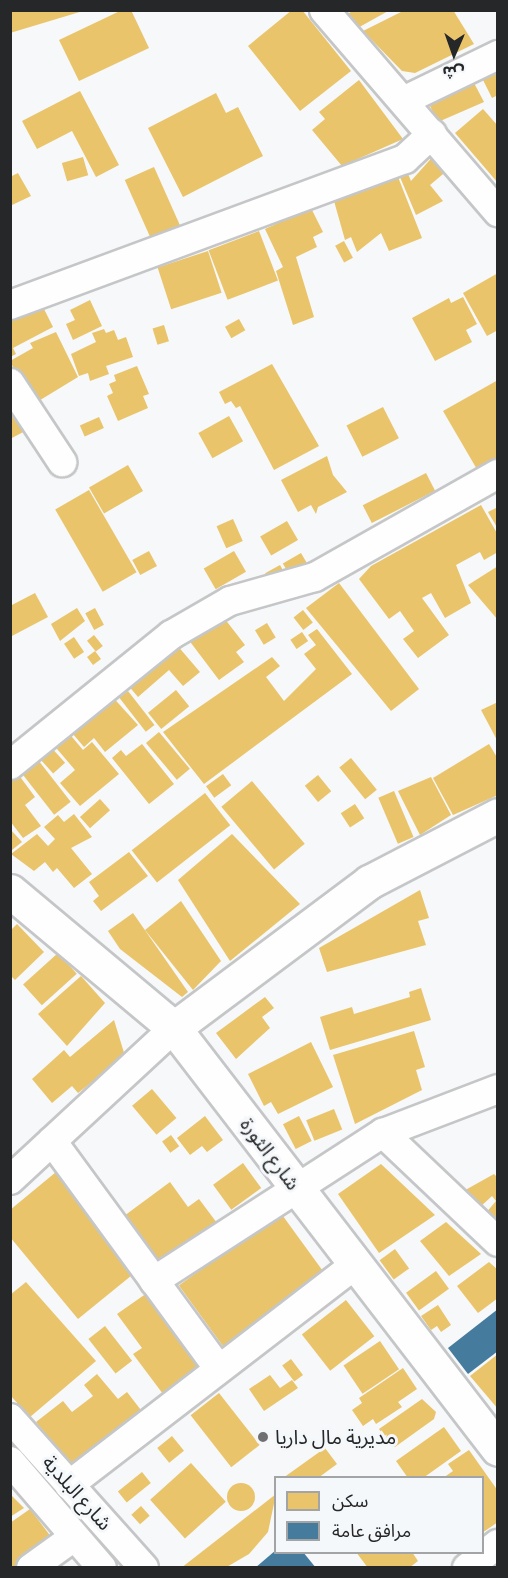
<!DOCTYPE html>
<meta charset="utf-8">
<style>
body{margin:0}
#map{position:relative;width:508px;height:1578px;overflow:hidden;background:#f6f8f9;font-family:Bitter,"Noto Sans Arabic",serif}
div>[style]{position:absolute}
.homes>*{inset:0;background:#e9c46a;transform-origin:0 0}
.round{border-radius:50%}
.public>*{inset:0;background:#457b9d}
.roads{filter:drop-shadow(2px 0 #c5c6c7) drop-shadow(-2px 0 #c5c6c7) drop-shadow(0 2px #c5c6c7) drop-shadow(0 -2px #c5c6c7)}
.street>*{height:28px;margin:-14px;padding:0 14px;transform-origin:14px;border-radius:14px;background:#fefefe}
.secondary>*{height:33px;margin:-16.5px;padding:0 16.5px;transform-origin:16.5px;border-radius:16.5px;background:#fefefe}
.dots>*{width:16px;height:16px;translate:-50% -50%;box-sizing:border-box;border:3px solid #f5f8fa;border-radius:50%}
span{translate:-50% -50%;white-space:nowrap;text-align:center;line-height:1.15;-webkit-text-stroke:6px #f5f8fa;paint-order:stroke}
.street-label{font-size:20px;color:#262728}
.poi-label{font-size:20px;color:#262728}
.left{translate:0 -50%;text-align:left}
.frame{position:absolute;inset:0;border:12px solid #262728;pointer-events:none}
.legend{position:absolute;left:274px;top:1476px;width:210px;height:78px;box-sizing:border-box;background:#f5f8fa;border:2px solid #a2a4a6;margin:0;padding:8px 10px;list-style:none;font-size:18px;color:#262728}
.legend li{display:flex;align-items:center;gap:12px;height:30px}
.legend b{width:30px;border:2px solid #a2a4a6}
.north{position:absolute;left:424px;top:24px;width:60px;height:60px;-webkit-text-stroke:4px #f5f8fa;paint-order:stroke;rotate:182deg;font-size:16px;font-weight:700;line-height:24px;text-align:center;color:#262728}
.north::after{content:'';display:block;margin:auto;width:21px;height:27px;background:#262728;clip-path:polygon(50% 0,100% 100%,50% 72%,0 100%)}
</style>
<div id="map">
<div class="homes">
<i style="clip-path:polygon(10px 10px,83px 10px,83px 11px,10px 33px)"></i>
<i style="clip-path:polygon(122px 10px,131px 10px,149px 48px,79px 81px,59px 40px)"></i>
<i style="clip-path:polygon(292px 10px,302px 10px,351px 71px,300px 111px,248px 46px)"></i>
<i style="clip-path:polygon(354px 10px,390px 10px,354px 30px,346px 15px)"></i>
<i style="clip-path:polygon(405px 10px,453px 10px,474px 44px,415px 73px,402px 71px,363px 31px)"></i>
<i style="clip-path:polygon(498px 71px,498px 95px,492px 98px,482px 78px)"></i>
<i style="clip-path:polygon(359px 80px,403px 139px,342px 166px,312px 130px,325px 119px,319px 112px)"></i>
<i style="clip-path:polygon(474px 83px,484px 102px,438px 122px,430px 106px)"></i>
<i style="clip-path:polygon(80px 91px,119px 165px,96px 177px,72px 131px,37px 149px,22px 121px)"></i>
<i style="clip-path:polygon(216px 93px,226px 113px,238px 107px,263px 156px,183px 197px,148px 128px)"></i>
<i style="clip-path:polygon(483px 109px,498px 126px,498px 183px,455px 133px)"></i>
<i style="clip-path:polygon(436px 153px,449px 169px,430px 185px,443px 201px,416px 215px,400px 177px,408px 174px,411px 181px)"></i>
<i style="left:83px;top:157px;width:19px;height:22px;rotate:74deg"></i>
<i style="left:154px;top:167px;width:69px;height:32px;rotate:66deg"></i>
<i style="clip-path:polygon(18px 173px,31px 196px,10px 206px,10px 177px)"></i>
<i style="clip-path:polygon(398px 177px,422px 238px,389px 251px,381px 233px,357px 252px,351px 237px,345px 240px,334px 201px)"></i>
<i style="clip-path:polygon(311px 208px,323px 232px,313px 237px,317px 247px,296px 257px,314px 317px,293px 325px,276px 271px,283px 267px,265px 229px)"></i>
<i style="left:259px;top:231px;width:53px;height:54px;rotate:69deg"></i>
<i style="left:344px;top:241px;width:19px;height:10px;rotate:62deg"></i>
<i style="left:208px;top:251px;width:44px;height:53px;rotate:72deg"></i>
<i style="clip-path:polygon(498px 273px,498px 330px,487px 336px,463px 293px)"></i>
<i style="clip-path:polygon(463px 297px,477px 324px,466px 330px,472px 342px,435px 361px,412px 318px,449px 298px,451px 303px)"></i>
<i style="clip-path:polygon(90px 300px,102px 326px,73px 340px,66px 324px,75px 320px,70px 310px)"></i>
<i style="clip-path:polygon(41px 303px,53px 327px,13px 348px,16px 354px,10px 357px,10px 319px)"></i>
<i style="left:239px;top:319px;width:13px;height:16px;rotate:61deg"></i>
<i style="left:164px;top:325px;width:17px;height:12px;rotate:73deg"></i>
<i style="clip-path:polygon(104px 329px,106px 333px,114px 330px,118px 340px,126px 337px,133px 357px,106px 366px,109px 374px,90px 381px,88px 373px,79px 376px,71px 354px,96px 342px,92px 333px)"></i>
<i style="clip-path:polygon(56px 332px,78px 377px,32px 405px,10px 361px,33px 348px,30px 343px)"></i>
<i style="clip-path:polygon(272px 364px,319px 446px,274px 470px,240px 406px,236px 408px,231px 401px,225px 404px,219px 392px)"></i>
<i style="clip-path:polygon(137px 366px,149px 394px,143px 396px,148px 408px,118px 421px,107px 396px,113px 393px,109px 384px,116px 381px,114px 375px)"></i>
<i style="clip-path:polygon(498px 380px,498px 460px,478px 471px,443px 411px)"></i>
<i style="clip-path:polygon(10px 400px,27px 430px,10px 439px)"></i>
<i style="left:383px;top:407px;width:35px;height:41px;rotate:63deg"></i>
<i style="left:229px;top:416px;width:29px;height:35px;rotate:61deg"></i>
<i style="left:99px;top:417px;width:12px;height:21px;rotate:66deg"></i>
<i style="clip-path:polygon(327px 456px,333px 475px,347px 492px,318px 507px,316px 514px,311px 505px,298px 512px,281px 480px)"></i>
<i style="left:128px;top:465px;width:30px;height:45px;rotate:60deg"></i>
<i style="left:426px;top:473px;width:20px;height:71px;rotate:63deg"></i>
<i style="left:89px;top:490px;width:95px;height:39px;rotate:60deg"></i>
<i style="clip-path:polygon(481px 505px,498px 535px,498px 552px,484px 560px,480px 552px,456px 565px,471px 603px,445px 618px,431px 593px,422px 598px,449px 635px,418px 658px,403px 639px,414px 631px,400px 611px,389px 619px,359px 579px,371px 566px)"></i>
<i style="clip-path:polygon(498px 507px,498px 529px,488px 512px)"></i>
<i style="left:233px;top:519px;width:24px;height:18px;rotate:66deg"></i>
<i style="left:287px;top:521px;width:22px;height:31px;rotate:60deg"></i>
<i style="left:149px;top:551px;width:17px;height:19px;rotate:62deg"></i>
<i style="left:234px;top:551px;width:24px;height:35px;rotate:60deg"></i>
<i style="left:301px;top:553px;width:14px;height:21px;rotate:60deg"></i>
<i style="left:280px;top:565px;width:13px;height:17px;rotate:61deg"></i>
<i style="clip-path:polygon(498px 566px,498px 620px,468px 585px)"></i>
<i style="clip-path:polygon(339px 583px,419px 689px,391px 711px,306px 608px)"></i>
<i style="clip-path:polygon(35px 593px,48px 617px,10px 637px,10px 606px)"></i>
<i style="clip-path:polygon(77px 608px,85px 621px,60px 641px,51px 624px)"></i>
<i style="left:95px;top:608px;width:19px;height:11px;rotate:62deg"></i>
<i style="left:303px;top:610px;width:16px;height:12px;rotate:52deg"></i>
<i style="clip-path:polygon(221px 614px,245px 645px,236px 652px,244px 662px,219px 680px,188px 639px)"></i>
<i style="left:267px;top:623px;width:17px;height:14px;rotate:59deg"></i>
<i style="clip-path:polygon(317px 629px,352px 674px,204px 784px,163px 732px,272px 657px,280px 666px,266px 677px,284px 701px,316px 669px,304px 654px,316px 645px,308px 635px)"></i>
<i style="left:302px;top:632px;width:11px;height:14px;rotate:56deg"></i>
<i style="left:94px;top:635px;width:14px;height:9px;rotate:51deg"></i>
<i style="left:74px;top:637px;width:18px;height:12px;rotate:56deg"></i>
<i style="clip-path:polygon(176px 644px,200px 672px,183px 686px,169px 670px,138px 697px,127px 684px)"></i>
<i style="left:95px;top:651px;width:10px;height:10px;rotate:53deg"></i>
<i style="left:176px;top:690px;width:21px;height:36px;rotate:51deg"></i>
<i style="left:128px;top:691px;width:43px;height:11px;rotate:52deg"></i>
<i style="clip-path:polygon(109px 693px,138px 725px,105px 752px,94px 738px,84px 747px,67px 727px)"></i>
<i style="clip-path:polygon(498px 702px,498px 742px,481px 710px)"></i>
<i style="clip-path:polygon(67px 731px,83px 750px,92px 742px,119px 774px,80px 806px,60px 783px,75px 770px,52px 743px)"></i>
<i style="left:159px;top:732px;width:48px;height:17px;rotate:50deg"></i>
<i style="clip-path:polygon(142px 744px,174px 784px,149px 804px,112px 758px,121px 750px,126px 756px)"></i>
<i style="clip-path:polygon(489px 744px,498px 759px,498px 795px,453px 815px,433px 778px)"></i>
<i style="left:49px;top:745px;width:24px;height:16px;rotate:48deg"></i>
<i style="left:35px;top:756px;width:58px;height:21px;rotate:52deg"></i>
<i style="left:351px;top:758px;width:41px;height:15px;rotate:51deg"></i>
<i style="clip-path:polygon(18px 774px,35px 797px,25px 805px,41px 826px,23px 838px,10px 821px,10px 780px)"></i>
<i style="left:223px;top:774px;width:14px;height:21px;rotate:54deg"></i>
<i style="left:318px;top:775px;width:21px;height:17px;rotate:51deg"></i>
<i style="clip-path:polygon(431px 777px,451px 815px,420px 835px,398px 791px)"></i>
<i style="left:252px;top:781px;width:82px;height:40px;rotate:50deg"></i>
<i style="left:394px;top:791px;width:50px;height:17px;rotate:67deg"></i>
<i style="left:205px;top:793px;width:41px;height:93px;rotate:52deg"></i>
<i style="left:100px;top:799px;width:15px;height:27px;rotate:48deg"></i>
<i style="left:355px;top:804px;width:17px;height:17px;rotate:57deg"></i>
<i style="clip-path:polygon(74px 814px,92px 837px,71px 848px,92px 874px,74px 888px,57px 868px,53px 872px,45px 862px,34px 871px,11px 854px,37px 834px,48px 846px,55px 839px,44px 827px,58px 815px,64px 822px)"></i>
<i style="clip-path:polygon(10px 829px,22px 842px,12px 850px,10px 849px)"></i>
<i style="clip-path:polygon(232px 834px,300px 904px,230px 961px,178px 880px)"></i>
<i style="clip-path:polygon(129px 852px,148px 876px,101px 911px,93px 901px,99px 896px,89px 882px)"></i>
<i style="clip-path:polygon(420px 890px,429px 918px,418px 921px,426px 945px,327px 972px,319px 948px)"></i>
<i style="clip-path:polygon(181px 901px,221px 961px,193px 990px,145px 930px)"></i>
<i style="clip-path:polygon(133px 913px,188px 992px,182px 997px,120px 949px,108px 931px)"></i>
<i style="clip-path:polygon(17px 924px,44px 952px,15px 980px,10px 975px,10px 931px)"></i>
<i style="left:58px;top:953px;width:28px;height:47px;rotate:48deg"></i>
<i style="clip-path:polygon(81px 976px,105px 1003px,67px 1046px,38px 1014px)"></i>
<i style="clip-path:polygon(421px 988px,431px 1020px,330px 1050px,320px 1017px,352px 1007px,354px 1014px,410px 997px,409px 992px)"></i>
<i style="clip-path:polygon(265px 997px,274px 1008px,262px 1017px,270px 1028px,236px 1059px,216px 1033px)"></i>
<i style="clip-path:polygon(114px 1020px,125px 1056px,78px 1093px,72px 1086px,52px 1103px,32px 1079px,64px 1050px,70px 1057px)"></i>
<i style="clip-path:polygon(414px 1031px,425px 1067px,416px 1070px,422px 1090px,355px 1124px,333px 1055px)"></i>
<i style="clip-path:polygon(311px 1042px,333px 1087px,278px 1114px,271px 1102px,264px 1106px,248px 1074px)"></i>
<i style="left:152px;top:1089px;width:38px;height:26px;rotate:50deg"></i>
<i style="left:334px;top:1109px;width:22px;height:30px;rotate:68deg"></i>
<i style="clip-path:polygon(205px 1116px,223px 1140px,207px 1152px,202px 1146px,190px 1155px,177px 1138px)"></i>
<i style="left:299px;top:1116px;width:28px;height:18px;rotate:63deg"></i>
<i style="left:171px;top:1135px;width:14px;height:11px;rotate:54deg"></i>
<i style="left:243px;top:1163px;width:31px;height:37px;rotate:54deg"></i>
<i style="clip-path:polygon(381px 1164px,435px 1215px,379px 1253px,338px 1194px)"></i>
<i style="clip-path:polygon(56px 1172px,137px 1271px,78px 1319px,10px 1237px,10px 1210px)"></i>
<i style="clip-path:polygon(494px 1174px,498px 1178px,498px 1225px,485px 1214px,496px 1201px,492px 1196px,479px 1208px,460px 1193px)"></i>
<i style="clip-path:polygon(170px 1182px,188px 1207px,199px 1199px,217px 1223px,160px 1265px,124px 1216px)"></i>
<i style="left:280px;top:1212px;width:78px;height:125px;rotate:54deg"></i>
<i style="clip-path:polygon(446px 1222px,481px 1254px,449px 1276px,420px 1241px)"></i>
<i style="left:395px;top:1249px;width:24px;height:19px;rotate:54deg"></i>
<i style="clip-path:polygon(489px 1262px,498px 1270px,498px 1298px,478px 1313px,457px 1286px)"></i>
<i style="left:436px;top:1271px;width:22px;height:37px;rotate:54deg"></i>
<i style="clip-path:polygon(26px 1282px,96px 1361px,30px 1417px,10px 1395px,10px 1295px)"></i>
<i style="clip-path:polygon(147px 1293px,201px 1366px,163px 1394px,133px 1354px,142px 1348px,117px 1314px)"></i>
<i style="left:346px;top:1300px;width:46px;height:56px;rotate:52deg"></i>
<i style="clip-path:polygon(438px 1305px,451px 1325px,441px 1332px,437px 1326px,431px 1330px,421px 1316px)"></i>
<i style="left:105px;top:1326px;width:44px;height:21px;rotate:52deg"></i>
<i style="left:380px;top:1341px;width:34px;height:44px;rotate:56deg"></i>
<i style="clip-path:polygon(498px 1354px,498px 1409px,470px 1376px)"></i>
<i style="left:291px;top:1359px;width:20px;height:11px;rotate:53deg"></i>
<i style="clip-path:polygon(403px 1368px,417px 1389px,398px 1402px,402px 1407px,376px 1424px,373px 1419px,363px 1426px,352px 1410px,362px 1403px,359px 1398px)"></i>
<i style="clip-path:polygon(97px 1374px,118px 1399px,127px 1392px,144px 1414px,74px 1469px,36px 1422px,63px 1401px,72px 1412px,93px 1396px,84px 1385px)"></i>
<i style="clip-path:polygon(270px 1375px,280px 1388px,292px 1380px,298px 1388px,264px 1411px,249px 1389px)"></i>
<i style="left:219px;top:1393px;width:66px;height:36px;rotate:52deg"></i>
<i style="clip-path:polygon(422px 1399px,436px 1412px,434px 1419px,395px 1447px,390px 1445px,379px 1429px)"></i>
<i style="clip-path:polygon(444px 1427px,461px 1451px,423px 1478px,408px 1478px,396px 1461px)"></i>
<i style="left:172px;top:1436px;width:19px;height:19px;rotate:51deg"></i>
<i style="clip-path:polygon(325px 1448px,337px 1464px,318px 1478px,283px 1478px)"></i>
<i style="clip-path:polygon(469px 1450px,498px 1491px,498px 1522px,482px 1533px,482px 1478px,443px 1478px,453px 1471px,448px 1464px)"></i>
<i style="left:191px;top:1463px;width:52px;height:55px;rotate:48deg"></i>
<i style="left:142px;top:1472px;width:14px;height:31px;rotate:51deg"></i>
<i class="round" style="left:227px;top:1483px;width:28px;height:28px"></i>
<i style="clip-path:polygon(10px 1494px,24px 1508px,10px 1517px)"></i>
<i style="clip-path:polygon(276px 1494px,268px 1532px,249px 1554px,225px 1568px,181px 1568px)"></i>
<i style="left:141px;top:1506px;width:13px;height:13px;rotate:48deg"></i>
<i style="clip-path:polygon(30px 1509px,55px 1542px,20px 1568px,10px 1568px,10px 1523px)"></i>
<i style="clip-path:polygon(356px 1552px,412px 1552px,418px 1561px,409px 1568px,368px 1568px)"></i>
</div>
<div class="public">
<i style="clip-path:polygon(498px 1309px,498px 1351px,468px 1374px,448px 1348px)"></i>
<i style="clip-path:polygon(276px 1550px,303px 1552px,316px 1568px,255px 1568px)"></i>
</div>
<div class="roads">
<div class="street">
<i style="left:324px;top:10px;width:267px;rotate:49.3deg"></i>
<i style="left:403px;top:101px;width:106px;rotate:-25.8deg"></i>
<i style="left:10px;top:305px;width:421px;rotate:-20.3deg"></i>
<i style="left:405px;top:159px;width:37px;rotate:-43deg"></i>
<i style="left:10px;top:383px;width:95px;rotate:56.6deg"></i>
<i style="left:10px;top:765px;width:207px;rotate:-38.9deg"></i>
<i style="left:171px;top:635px;width:68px;rotate:-30deg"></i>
<i style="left:230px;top:601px;width:88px;rotate:-15.8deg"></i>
<i style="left:315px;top:577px;width:210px;rotate:-29.4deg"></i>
<i style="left:383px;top:1133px;width:158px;rotate:43.5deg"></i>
<i style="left:52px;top:1141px;width:281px;rotate:53.8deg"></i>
<i style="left:10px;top:1180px;width:224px;rotate:-42.8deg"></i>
<i style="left:154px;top:1281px;width:273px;rotate:-32.9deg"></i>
<i style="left:383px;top:1133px;width:123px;rotate:-20.9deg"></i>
<i style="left:10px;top:1418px;width:201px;rotate:48.2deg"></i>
<i style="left:10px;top:1461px;width:141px;rotate:49.3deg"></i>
<i style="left:69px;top:1485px;width:362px;rotate:-37.6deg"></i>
<i style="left:31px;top:1568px;width:53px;rotate:-35.8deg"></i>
<i style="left:467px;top:1568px;width:39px;rotate:-38deg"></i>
</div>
<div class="secondary">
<i style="left:10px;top:891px;width:214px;rotate:39.9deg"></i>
<i style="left:174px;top:1028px;width:531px;rotate:52.42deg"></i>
<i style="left:174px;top:1028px;width:244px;rotate:-36.8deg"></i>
<i style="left:369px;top:882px;width:145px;rotate:-27.4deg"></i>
</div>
</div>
<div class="dots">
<i style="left:263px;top:1437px;background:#6f7071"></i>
</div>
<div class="street-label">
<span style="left:270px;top:1154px;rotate:53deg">شارع الثورة</span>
<span style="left:77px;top:1493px;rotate:48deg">شارع البلدية</span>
</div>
<div class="poi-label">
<span class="left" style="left:275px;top:1437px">مديرية مال داريا</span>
</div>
<div class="frame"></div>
<ul class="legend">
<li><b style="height:16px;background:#e9c46a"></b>سكن</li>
<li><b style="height:16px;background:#457b9d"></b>مرافق عامة</li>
</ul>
<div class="north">ش</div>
</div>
